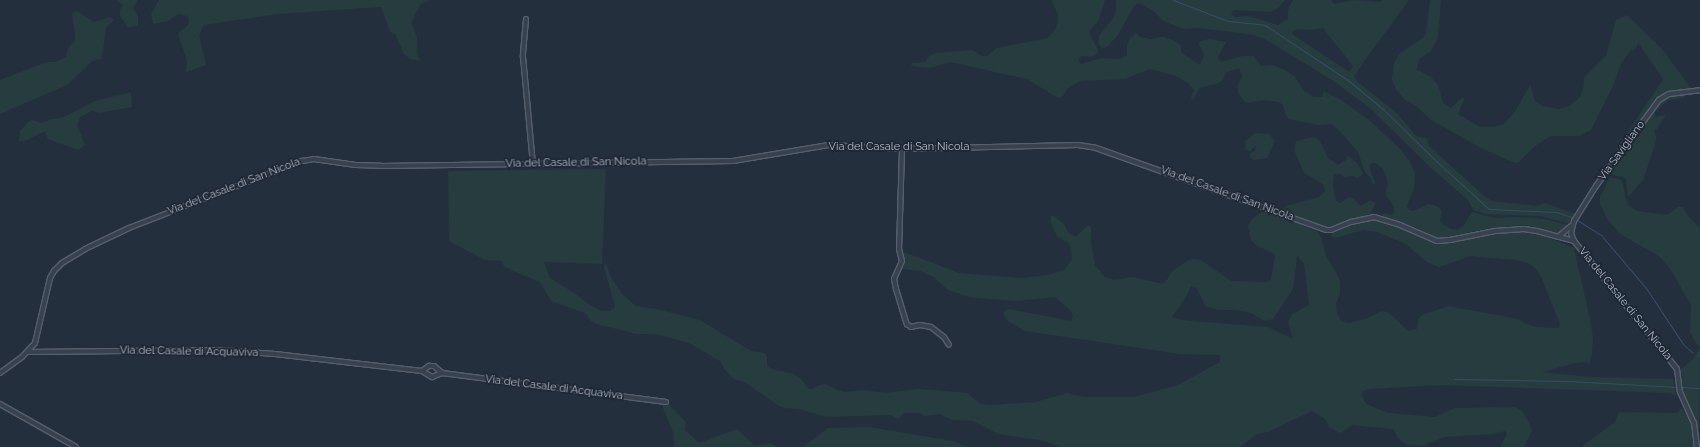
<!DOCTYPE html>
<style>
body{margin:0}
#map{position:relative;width:1700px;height:447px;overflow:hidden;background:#242f3e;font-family:Raleway,sans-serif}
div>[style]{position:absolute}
.green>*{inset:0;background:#263c3f}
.stream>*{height:1px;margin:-0.5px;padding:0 0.5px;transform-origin:0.5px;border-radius:0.5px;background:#394c67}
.roads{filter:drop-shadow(1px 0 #565f6c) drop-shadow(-1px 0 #565f6c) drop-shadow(0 1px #565f6c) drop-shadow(0 -1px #565f6c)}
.minor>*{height:4px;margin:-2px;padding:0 2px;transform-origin:2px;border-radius:2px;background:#38414e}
span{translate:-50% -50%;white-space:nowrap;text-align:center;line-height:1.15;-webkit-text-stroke:3.5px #1d2633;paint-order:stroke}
.street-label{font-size:11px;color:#b4bcc9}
</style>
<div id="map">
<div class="green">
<i style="clip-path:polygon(116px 0,138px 0,133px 8px,138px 16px,138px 26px,128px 27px,120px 16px,120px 10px,123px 5px)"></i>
<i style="clip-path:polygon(159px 0,430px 0,421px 4px,411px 23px,417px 37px,417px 53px,420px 61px,410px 59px,404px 54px,395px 34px,390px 32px,381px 7px,278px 14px,204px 25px,199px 35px,206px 65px,186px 72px,187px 61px,178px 34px,188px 25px,189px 20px,187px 16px,178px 14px,168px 21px,153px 24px,151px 14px)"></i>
<i style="clip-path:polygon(1051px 0,1105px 0,1098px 21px,1089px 32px,1098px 50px,1096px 55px,1090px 57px,1082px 56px,1078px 60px,1081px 64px,1102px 58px,1120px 59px,1127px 55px,1127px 46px,1130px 38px,1136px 33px,1140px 37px,1151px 39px,1163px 37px,1173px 40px,1181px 46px,1181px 52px,1200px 65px,1204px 54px,1199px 44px,1199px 42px,1209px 39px,1226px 42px,1218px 57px,1221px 62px,1243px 56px,1254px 56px,1261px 66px,1272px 65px,1285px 70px,1295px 77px,1304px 91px,1314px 97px,1322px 97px,1324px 91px,1341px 100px,1370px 121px,1401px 150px,1410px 162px,1415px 173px,1414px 189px,1407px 206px,1409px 210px,1413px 211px,1429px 204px,1434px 205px,1440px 208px,1442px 212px,1440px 220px,1443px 225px,1451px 229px,1457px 230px,1463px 226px,1472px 212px,1495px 218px,1517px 217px,1545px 219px,1567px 225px,1566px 229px,1557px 233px,1527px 225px,1511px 226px,1475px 231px,1444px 238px,1436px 238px,1417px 228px,1383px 217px,1383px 213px,1391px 215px,1394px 213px,1394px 207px,1386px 195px,1388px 182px,1383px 169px,1376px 163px,1370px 164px,1370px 170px,1375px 182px,1373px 186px,1371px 178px,1365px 172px,1358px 152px,1336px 127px,1330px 124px,1319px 125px,1289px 119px,1286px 116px,1283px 105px,1279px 102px,1264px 100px,1248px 103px,1244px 101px,1238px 93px,1238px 85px,1242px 76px,1239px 68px,1225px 73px,1223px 80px,1219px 83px,1200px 88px,1192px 101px,1191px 96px,1194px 90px,1188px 83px,1176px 76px,1150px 69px,1125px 79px,1080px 81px,1068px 88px,1063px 96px,1058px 98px,1027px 79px,999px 73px,951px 62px,929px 68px,911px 66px,912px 63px,925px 62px,929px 56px,936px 53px,972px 50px,982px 56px,987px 56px,997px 48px,1047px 38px,1055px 30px,1058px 22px,1058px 14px)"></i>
<i style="clip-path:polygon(evenodd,1116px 0,1285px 0,1279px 7px,1271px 12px,1234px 10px,1231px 14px,1235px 17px,1248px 16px,1278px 25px,1288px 19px,1288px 10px,1293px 0,1331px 0,1334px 4px,1354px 0,1379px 2px,1383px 0,1409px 0,1360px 67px,1354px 77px,1358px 82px,1398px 114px,1416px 136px,1427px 138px,1428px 145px,1484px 196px,1492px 201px,1537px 206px,1544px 203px,1576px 214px,1570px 224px,1540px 216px,1486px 214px,1473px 210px,1468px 200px,1430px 167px,1372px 110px,1335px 82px,1265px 39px,1253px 35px,1233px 32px,1195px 28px,1183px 29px,1162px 20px,1155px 12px,1139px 3px,1134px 6px,1118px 35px,1108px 46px,1102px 48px,1098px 43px,1099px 36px,1113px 18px,1116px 11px,1116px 0,1323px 28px,1353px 66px,1349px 72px,1292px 34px,1293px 31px,1297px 29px,1310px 30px,1323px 28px)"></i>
<i style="clip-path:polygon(1430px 0,1441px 0,1438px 37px,1431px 51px,1419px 59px,1417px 70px,1431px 77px,1438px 85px,1443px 103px,1451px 108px,1463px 97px,1464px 100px,1458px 114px,1480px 127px,1494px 127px,1504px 124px,1516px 110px,1530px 85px,1535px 101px,1543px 106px,1559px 109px,1570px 106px,1580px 97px,1583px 89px,1584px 78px,1606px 56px,1616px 20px,1627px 15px,1662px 49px,1691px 88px,1663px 94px,1618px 153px,1614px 153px,1663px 79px,1638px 43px,1635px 50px,1631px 50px,1621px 64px,1613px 86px,1591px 130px,1579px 136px,1551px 136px,1535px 146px,1519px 162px,1515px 163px,1483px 149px,1431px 120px,1416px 106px,1405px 100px,1396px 89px,1392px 80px,1394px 63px,1399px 54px,1423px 38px,1426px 33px)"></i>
<i style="clip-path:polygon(77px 11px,94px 22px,110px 17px,114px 20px,106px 28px,102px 58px,91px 62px,67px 85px,0 114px,0 80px,47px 62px,56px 62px,66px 57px,68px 49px,75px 40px,75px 35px,72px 13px)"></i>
<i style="clip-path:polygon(131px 92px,132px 107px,99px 113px,92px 111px,80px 117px,77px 125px,85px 145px,78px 150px,48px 139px,45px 131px,23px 142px,19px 141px,20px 131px,28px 122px,32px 120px,41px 123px,52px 119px,62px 118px,95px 101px)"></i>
<i style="clip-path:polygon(1677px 94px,1685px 95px,1684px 98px,1668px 100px,1655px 112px,1655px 117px,1666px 115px,1657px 129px,1654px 130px,1656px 137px,1655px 145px,1643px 180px,1628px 197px,1626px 180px,1624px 177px,1613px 175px,1612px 172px,1637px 131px,1646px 123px,1661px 99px)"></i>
<i style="clip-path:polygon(1255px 133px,1269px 134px,1275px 141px,1267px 158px,1254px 160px,1251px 158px,1249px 154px,1255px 151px,1256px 145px,1250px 151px,1246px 150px,1245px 141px)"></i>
<i style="clip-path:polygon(1314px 137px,1320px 141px,1328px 158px,1338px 165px,1346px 160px,1348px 156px,1357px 163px,1363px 173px,1358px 178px,1353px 176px,1344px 177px,1339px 174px,1334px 174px,1333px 186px,1336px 201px,1341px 203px,1348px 197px,1353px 198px,1361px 206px,1370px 200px,1376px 203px,1370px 214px,1349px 220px,1328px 228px,1281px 210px,1286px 206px,1319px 197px,1325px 191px,1323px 184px,1304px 173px,1294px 150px,1296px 141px)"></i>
<i style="clip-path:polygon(evenodd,606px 169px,602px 264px,544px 262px,550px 278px,579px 296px,587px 303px,601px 311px,610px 311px,615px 307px,604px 267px,606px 263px,611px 278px,623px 295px,636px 306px,657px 309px,700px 320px,751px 351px,765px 353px,767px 357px,767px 366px,772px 369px,794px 374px,801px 379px,809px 389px,813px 389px,819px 385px,825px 384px,837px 390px,845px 392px,865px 390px,885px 393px,918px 389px,958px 392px,967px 393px,979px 403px,989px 405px,1036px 402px,1067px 393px,1084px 397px,1134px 397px,1178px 385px,1220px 362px,1220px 355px,1180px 354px,1025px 331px,1008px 321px,1004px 315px,1004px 311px,1009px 309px,1071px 321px,1073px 317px,1072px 312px,1055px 297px,1016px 301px,969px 297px,948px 290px,935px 278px,921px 271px,902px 269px,904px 261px,904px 252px,959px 273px,1021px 278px,1049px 275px,1064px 270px,1072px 259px,1070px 244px,1057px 236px,1051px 224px,1051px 216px,1054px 216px,1065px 225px,1068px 232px,1076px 237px,1088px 225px,1091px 227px,1091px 242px,1095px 265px,1105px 277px,1114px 280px,1133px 277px,1163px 284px,1167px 280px,1171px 272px,1190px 259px,1201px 260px,1231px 281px,1267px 282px,1271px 279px,1275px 256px,1273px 253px,1257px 246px,1251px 240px,1248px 226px,1252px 219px,1265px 210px,1318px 232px,1321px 237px,1325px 253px,1340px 280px,1340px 293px,1336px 304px,1337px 313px,1341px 321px,1349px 323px,1368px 318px,1382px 311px,1387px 312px,1395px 318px,1408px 331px,1417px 329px,1418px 320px,1422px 315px,1448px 306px,1518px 319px,1527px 324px,1536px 327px,1559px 328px,1560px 324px,1541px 277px,1536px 269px,1530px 264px,1516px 260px,1470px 256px,1439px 267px,1427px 262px,1406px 244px,1377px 232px,1363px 230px,1335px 238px,1330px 235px,1333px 232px,1369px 219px,1376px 219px,1386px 221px,1435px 243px,1450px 242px,1491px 234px,1518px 231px,1537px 233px,1560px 242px,1574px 248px,1590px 319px,1593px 338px,1592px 354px,1589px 365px,1587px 362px,1575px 363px,1542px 372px,1590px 377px,1673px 379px,1676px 396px,1671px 393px,1439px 385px,1369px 389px,1363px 391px,1361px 395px,1366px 404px,1389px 413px,1435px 417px,1455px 408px,1514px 407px,1522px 411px,1528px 421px,1532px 431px,1524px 447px,1500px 447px,1507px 434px,1505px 431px,1492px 434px,1445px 437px,1422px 446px,1407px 445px,1398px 438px,1393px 429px,1352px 425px,1341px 433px,1329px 428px,1326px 420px,1312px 411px,1268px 432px,1257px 434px,1240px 447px,1062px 447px,1039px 440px,998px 434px,973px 421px,952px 420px,939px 414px,925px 416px,920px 413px,904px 413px,898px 419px,890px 415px,826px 417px,799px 409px,784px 408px,776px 404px,746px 383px,734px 379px,725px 370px,720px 361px,689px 343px,655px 334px,637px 334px,597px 324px,591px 321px,585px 313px,551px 301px,540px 282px,504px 267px,502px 261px,485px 260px,449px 241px,448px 171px,606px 169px,1297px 256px,1304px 264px,1309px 305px,1292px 314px,1288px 323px,1293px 339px,1268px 327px,1182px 320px,1172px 317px,1186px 297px,1191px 286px,1197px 288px,1205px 306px,1218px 310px,1235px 310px,1251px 313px,1265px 321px,1273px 319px,1293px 289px,1297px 256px)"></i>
<i style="clip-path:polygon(1609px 178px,1616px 178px,1622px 181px,1626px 199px,1629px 206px,1637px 211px,1667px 215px,1678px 207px,1683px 207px,1688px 216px,1700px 228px,1700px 345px,1698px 346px,1694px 340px,1690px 332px,1691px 305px,1671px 270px,1659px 256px,1620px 234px,1608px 220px,1600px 204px,1600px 197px)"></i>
<i style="clip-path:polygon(1699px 349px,1700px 349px,1699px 441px,1696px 424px,1683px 395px,1681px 370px,1693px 359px)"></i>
<i style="clip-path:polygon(663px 404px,669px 405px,686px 422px,685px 430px,699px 443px,735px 430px,738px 430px,754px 445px,771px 443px,777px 447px,674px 447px,673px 432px,663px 408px)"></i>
<i style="clip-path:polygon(1681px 408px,1686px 414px,1692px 427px,1694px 447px,1581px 447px,1615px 422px,1619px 412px,1677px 413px)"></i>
<i style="clip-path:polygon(869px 427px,953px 441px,967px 447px,803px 447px,828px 428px)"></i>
</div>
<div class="stream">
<i style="left:1173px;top:0;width:59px;rotate:20.9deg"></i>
<i style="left:1228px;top:21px;width:37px;rotate:6deg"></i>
<i style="left:1265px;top:25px;width:101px;rotate:33.7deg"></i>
<i style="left:1349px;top:81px;width:45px;rotate:39.6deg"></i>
<i style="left:1384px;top:110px;width:71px;rotate:44.4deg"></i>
<i style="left:1435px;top:160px;width:73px;rotate:42.2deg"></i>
<i style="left:1489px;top:209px;width:67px;rotate:2.6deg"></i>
<i style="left:1556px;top:212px;width:19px;rotate:18deg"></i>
<i style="left:1577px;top:220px;width:28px;rotate:32deg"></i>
<i style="left:1601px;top:235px;width:70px;rotate:49.7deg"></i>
<i style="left:1646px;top:288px;width:67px;rotate:56.5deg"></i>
<i style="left:1683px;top:344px;width:13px;rotate:42deg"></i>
<i style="left:1697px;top:355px;width:4px;rotate:34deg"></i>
<i style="left:1454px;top:379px;width:114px;rotate:1deg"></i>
<i style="left:1568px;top:381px;width:109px;rotate:3.2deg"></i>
<i style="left:1680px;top:387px;width:20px;rotate:3deg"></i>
</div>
<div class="roads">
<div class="minor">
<i style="left:526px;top:19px;width:38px;rotate:95deg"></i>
<i style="left:523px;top:57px;width:107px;rotate:84.7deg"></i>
<i style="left:902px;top:149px;width:100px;rotate:91.7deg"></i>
<i style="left:899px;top:249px;width:12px;rotate:76deg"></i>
<i style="left:902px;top:261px;width:20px;rotate:114deg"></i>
<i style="left:894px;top:279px;width:10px;rotate:79deg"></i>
<i style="left:896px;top:289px;width:37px;rotate:73deg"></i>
<i style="left:907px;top:324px;width:5px;rotate:37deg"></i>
<i style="left:911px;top:327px;width:9px;rotate:-13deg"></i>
<i style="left:920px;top:325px;width:11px;rotate:10deg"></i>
<i style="left:931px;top:327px;width:16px;rotate:38deg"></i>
<i style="left:944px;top:337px;width:9px;rotate:58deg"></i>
<i style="left:1558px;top:237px;width:17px;rotate:-40deg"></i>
<i style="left:1574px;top:241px;width:9px;rotate:-111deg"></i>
<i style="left:1571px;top:233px;width:12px;rotate:-76deg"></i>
<i style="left:1574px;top:221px;width:41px;rotate:-57.8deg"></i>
<i style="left:1596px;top:186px;width:107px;rotate:-53.8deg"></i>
<i style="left:1659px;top:100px;width:12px;rotate:-31deg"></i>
<i style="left:1669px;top:94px;width:31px;rotate:-7deg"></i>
<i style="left:28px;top:352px;width:193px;rotate:-0.6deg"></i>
<i style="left:221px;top:350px;width:54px;rotate:4.2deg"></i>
<i style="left:275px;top:354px;width:148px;rotate:6.6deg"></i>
<i style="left:422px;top:371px;width:12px;rotate:31deg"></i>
<i style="left:432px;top:377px;width:11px;rotate:-22deg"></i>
<i style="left:442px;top:373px;width:226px;rotate:7.4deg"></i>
<i style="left:422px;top:371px;width:9px;rotate:-36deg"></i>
<i style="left:429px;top:366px;width:5px"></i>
<i style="left:434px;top:366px;width:11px;rotate:41deg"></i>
<i style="left:0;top:373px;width:27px;rotate:-36deg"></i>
<i style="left:22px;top:357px;width:19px;rotate:-47deg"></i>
<i style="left:35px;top:343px;width:67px;rotate:-77deg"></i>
<i style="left:50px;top:278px;width:8px;rotate:-60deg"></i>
<i style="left:54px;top:271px;width:11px;rotate:-45deg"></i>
<i style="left:62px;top:263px;width:27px;rotate:-31deg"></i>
<i style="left:85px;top:249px;width:49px;rotate:-25.5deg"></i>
<i style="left:129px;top:228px;width:186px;rotate:-21.2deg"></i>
<i style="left:302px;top:161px;width:12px;rotate:-9deg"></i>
<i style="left:314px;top:159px;width:42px;rotate:8.1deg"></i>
<i style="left:356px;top:165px;width:25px;rotate:2deg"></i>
<i style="left:381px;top:166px;width:352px;rotate:-0.8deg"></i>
<i style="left:733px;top:161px;width:97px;rotate:-9.5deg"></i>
<i style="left:829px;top:145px;width:73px;rotate:3.1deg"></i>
<i style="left:902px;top:149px;width:176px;rotate:-1.3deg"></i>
<i style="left:1078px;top:145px;width:18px;rotate:9deg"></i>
<i style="left:1096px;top:148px;width:244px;rotate:19.6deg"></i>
<i style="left:1326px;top:230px;width:5px"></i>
<i style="left:1331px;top:230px;width:22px;rotate:-22deg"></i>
<i style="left:1351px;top:222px;width:24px;rotate:-12deg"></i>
<i style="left:1374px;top:217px;width:27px;rotate:17deg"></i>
<i style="left:1400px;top:225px;width:40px;rotate:23.4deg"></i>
<i style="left:1437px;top:241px;width:13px;rotate:-4deg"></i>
<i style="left:1450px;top:240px;width:46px;rotate:-11.3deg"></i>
<i style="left:1495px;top:231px;width:29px;rotate:-4deg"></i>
<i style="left:1524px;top:229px;width:13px;rotate:9deg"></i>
<i style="left:1537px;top:231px;width:38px;rotate:15deg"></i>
<i style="left:1574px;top:241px;width:164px;rotate:51.2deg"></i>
<i style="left:1677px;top:369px;width:23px;rotate:83deg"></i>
<i style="left:1680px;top:392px;width:34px;rotate:66deg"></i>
<i style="left:1694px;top:423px;width:24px;rotate:83deg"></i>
<i style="left:0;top:404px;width:87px;rotate:29.5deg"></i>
</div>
</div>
<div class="street-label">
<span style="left:899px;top:147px">Via del Casale di San Nicola</span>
<span style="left:1622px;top:151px;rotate:-54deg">Via Savigliano</span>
<span style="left:576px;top:163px;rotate:-1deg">Via del Casale di San Nicola</span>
<span style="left:234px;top:187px;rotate:-21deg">Via del Casale di San Nicola</span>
<span style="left:1227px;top:194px;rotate:20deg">Via del Casale di San Nicola</span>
<span style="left:1625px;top:304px;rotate:51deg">Via del Casale di San Nicola</span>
<span style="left:189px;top:352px;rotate:1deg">Via del Casale di Acquaviva</span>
<span style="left:554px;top:388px;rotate:7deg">Via del Casale di Acquaviva</span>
</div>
</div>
